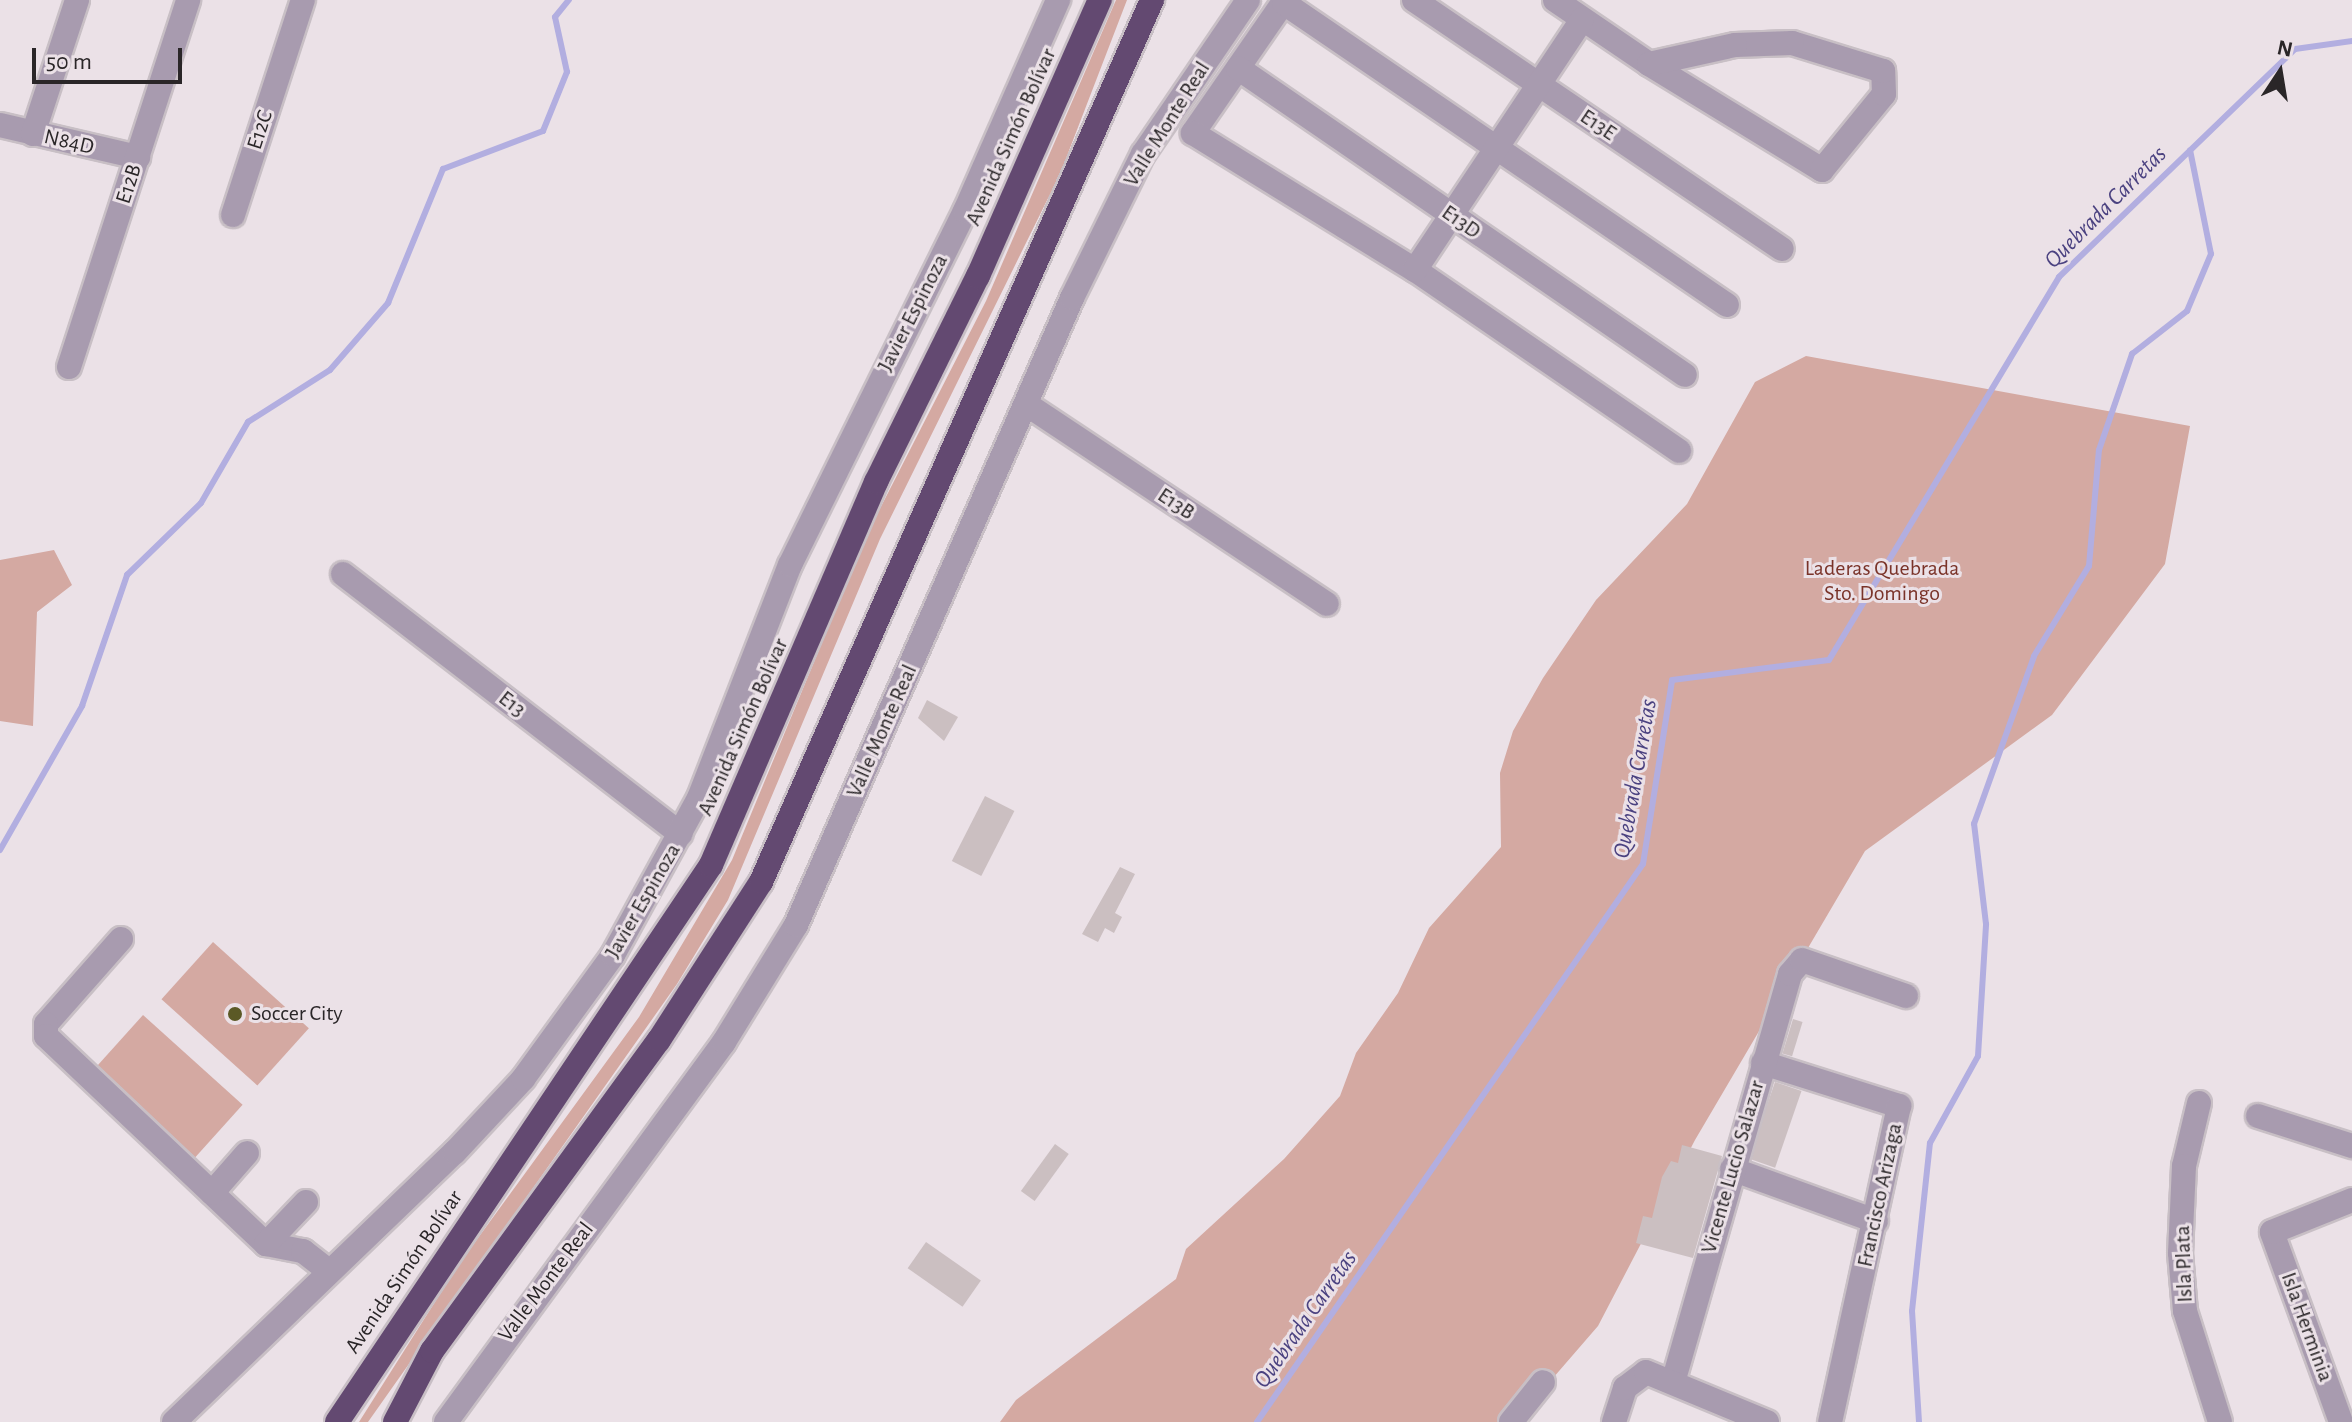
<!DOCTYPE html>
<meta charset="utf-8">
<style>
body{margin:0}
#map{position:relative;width:2352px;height:1422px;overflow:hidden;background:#ebe1e7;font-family:"Alegreya Sans",sans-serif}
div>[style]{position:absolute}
.green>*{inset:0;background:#d4a9a2;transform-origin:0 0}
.stream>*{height:6px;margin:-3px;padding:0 3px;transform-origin:3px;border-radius:3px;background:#b2aee0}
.building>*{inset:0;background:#cbbfc1;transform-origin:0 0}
.roads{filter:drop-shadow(2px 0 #c8bfc5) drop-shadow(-2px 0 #c8bfc5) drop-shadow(0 2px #c8bfc5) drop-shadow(0 -2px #c8bfc5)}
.minor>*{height:24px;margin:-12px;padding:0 12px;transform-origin:12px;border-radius:12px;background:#a89baf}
.highway>*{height:24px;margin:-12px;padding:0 12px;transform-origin:12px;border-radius:12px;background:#634971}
.dots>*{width:22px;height:22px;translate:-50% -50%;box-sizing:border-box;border:4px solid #ebe1e7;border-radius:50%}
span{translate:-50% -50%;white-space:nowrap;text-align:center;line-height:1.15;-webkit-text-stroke:6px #ebe1e7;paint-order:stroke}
.street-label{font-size:22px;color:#2a2628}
.park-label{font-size:22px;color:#7a3329}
.poi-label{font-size:22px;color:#2a2628}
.left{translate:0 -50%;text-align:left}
.water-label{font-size:24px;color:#4b4280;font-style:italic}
.north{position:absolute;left:2240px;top:32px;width:80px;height:80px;-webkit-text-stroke:6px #ebe1e7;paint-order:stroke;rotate:12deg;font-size:22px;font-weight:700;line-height:32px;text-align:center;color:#2a2628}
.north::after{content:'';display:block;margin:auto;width:28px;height:36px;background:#2a2628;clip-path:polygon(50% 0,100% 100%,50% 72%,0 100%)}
.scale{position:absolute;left:32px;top:48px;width:150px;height:36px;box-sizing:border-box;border:4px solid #2a2628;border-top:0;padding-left:10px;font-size:24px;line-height:28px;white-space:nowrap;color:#2a2628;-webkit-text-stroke:6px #ebe1e7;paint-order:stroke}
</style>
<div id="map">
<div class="green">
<i style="clip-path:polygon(1116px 0,1127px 0,1060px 174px,880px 539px,728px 900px,677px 984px,368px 1422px,359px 1422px,459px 1264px,639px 1017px,732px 860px,867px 534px,986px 301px)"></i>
<i style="clip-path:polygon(1806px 356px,2190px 426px,2165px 564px,2052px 715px,1865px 851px,1695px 1140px,1598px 1326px,1515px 1422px,1000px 1422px,1016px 1400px,1176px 1279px,1186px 1249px,1284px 1159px,1340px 1096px,1356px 1053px,1398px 993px,1429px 928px,1501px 847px,1500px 773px,1513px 731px,1543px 678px,1596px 600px,1687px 504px,1755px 382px)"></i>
<i style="clip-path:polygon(54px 550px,72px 585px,37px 612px,33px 726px,0 721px,0 560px)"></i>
<i style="left:213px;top:942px;width:129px;height:77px;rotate:42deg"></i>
<i style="left:143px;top:1015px;width:134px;height:74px;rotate:42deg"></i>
</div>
<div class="stream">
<i style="left:0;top:850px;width:166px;rotate:-60.3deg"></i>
<i style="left:82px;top:706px;width:139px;rotate:-71deg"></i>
<i style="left:127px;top:575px;width:103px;rotate:-44.2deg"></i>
<i style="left:201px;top:503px;width:94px;rotate:-59.9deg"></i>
<i style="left:248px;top:422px;width:97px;rotate:-32.4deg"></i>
<i style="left:330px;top:370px;width:89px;rotate:-49.1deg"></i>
<i style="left:388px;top:303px;width:145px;rotate:-67.7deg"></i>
<i style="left:443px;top:169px;width:107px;rotate:-20.8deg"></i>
<i style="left:543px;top:131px;width:64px;rotate:-67.9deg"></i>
<i style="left:567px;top:72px;width:56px;rotate:-102.3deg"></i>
<i style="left:555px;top:17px;width:22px;rotate:-51deg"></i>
<i style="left:1257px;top:1422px;width:678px;rotate:-55.33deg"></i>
<i style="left:1643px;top:864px;width:186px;rotate:-81deg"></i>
<i style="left:1672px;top:680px;width:158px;rotate:-7.3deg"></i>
<i style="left:1829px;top:660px;width:447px;rotate:-59deg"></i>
<i style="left:2059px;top:277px;width:328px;rotate:-44deg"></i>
<i style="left:2295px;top:49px;width:58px;rotate:-8deg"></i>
<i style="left:1919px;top:1422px;width:111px;rotate:-93.6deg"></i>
<i style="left:1912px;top:1311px;width:169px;rotate:-83.9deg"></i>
<i style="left:1930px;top:1143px;width:99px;rotate:-61.1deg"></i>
<i style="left:1978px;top:1056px;width:132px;rotate:-86.5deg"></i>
<i style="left:1986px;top:924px;width:101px;rotate:-96.8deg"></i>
<i style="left:1974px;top:824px;width:178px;rotate:-70.3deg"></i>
<i style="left:2034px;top:656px;width:105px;rotate:-58.6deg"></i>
<i style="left:2089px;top:566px;width:116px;rotate:-85.1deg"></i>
<i style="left:2099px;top:450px;width:102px;rotate:-71deg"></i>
<i style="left:2132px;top:354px;width:70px;rotate:-38deg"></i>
<i style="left:2187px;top:311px;width:62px;rotate:-67.2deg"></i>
<i style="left:2211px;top:254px;width:106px;rotate:-101.4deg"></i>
</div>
<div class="building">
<i style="clip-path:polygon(927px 700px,958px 717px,944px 741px,918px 718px)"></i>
<i style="left:985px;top:796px;width:33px;height:73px;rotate:27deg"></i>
<i style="clip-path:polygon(1120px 867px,1135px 874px,1115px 913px,1122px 917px,1114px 933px,1105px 928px,1098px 942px,1082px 934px)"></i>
<i style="left:1793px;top:1019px;width:10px;height:36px;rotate:17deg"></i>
<i style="left:1775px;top:1082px;width:28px;height:81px;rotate:19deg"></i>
<i style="left:1055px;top:1144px;width:17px;height:58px;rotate:36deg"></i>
<i style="clip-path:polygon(1682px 1145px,1722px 1156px,1693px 1258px,1636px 1243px,1643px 1216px,1652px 1218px,1662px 1177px,1671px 1161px,1678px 1163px)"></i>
<i style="left:926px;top:1242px;width:67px;height:32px;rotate:35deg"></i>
</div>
<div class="roads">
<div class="minor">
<i style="left:1285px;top:0;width:162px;rotate:124.7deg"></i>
<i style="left:1193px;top:133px;width:261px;rotate:31.7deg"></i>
<i style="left:1415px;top:270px;width:320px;rotate:34.4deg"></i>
<i style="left:1414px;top:0;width:444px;rotate:34.1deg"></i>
<i style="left:1555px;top:0;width:114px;rotate:34.2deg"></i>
<i style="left:1649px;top:64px;width:203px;rotate:31.5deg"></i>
<i style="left:1822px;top:170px;width:98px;rotate:-50.8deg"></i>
<i style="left:1884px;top:94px;width:23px;rotate:-92deg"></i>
<i style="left:1883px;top:71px;width:95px;rotate:-162.9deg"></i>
<i style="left:1792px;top:43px;width:57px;rotate:178deg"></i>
<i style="left:1735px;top:45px;width:88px;rotate:167.5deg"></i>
<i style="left:1284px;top:3px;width:536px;rotate:34.28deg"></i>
<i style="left:1238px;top:68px;width:542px;rotate:34.48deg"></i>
<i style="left:0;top:125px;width:142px;rotate:13.1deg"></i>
<i style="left:33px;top:134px;width:141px;rotate:-71.8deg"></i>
<i style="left:233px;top:215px;width:226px;rotate:-72deg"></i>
<i style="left:1415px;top:270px;width:301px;rotate:-56.3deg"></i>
<i style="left:69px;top:367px;width:386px;rotate:-72deg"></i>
<i style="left:1026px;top:404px;width:361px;rotate:33.6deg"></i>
<i style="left:343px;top:574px;width:426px;rotate:37.6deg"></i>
<i style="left:121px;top:939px;width:113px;rotate:131.4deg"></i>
<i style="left:46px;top:1024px;width:12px;rotate:90deg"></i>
<i style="left:46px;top:1036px;width:303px;rotate:43.4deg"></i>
<i style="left:266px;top:1244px;width:38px;rotate:11deg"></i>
<i style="left:303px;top:1251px;width:33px;rotate:38deg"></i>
<i style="left:1763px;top:1063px;width:143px;rotate:17.5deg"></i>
<i style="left:1899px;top:1106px;width:323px;rotate:102.3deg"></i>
<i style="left:2199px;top:1103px;width:65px;rotate:103.4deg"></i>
<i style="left:2184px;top:1166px;width:87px;rotate:92.6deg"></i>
<i style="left:2180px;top:1253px;width:58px;rotate:85.1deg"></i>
<i style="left:2185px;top:1311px;width:116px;rotate:72.5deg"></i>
<i style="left:2258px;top:1116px;width:99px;rotate:17.7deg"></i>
<i style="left:1732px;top:1169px;width:153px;rotate:19.9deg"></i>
<i style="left:212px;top:1193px;width:53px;rotate:-48.8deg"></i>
<i style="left:266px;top:1244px;width:58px;rotate:-46.4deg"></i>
<i style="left:1674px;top:1379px;width:421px;rotate:-74deg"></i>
<i style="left:1790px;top:974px;width:18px;rotate:-49deg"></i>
<i style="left:1802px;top:960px;width:110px;rotate:19.1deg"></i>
<i style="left:174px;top:1422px;width:390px;rotate:-43.9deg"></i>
<i style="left:455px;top:1152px;width:100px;rotate:-47deg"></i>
<i style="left:523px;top:1079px;width:153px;rotate:-54deg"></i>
<i style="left:613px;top:955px;width:179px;rotate:-61.3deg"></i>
<i style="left:699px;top:798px;width:250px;rotate:-68.7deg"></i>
<i style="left:790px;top:565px;width:395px;rotate:-63.7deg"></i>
<i style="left:965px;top:211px;width:231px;rotate:-66.2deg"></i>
<i style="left:446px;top:1422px;width:471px;rotate:-53.8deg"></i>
<i style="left:724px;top:1042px;width:137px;rotate:-58.4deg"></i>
<i style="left:796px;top:925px;width:685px;rotate:-66.24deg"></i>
<i style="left:1072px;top:298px;width:161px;rotate:-63.8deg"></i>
<i style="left:1143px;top:154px;width:186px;rotate:-55.7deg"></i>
<i style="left:1511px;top:1422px;width:51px;rotate:-51.3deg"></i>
<i style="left:1614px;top:1422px;width:36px;rotate:-72deg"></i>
<i style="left:1625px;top:1388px;width:26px;rotate:-37deg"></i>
<i style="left:1646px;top:1372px;width:131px;rotate:22.5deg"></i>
<i style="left:2341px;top:1422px;width:202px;rotate:-110deg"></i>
<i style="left:2272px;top:1232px;width:86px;rotate:-21.8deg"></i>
</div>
<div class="highway">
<i style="left:337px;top:1422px;width:671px;rotate:-56.12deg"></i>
<i style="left:711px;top:865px;width:417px;rotate:-66.7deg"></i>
<i style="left:876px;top:482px;width:230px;rotate:-63.7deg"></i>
<i style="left:978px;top:276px;width:302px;rotate:-66.2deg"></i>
<i style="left:395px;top:1422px;width:80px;rotate:-62.5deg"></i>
<i style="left:432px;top:1351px;width:385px;rotate:-53.9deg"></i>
<i style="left:659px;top:1040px;width:188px;rotate:-57.2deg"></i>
<i style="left:761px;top:882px;width:965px;rotate:-66.09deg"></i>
</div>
</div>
<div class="dots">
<i style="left:235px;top:1014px;background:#5b5926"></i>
</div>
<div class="street-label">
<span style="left:1167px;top:124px;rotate:-58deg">Valle Monte Real</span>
<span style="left:1598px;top:125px;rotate:34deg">E13E</span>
<span style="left:260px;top:130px;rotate:-72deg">E12C</span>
<span style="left:1011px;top:137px;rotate:-66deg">Avenida Simón Bolívar</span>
<span style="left:69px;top:142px;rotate:13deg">N84D</span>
<span style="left:129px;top:184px;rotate:-72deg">E12B</span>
<span style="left:1461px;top:222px;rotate:35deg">E13D</span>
<span style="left:913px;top:313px;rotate:-63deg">Javier Espinoza</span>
<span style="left:1176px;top:504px;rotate:34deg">E13B</span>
<span style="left:512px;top:704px;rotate:38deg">E13</span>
<span style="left:743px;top:727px;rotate:-66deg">Avenida Simón Bolívar</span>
<span style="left:882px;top:731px;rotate:-66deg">Valle Monte Real</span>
<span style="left:643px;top:901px;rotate:-60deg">Javier Espinoza</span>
<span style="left:1733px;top:1167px;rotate:-74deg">Vicente Lucio Salazar</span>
<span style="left:1880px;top:1195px;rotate:-78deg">Francisco Arizaga</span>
<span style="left:2184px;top:1264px;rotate:-92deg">Isla Plata</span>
<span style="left:404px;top:1272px;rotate:-56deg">Avenida Simón Bolívar</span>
<span style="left:546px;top:1282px;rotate:-53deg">Valle Monte Real</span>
<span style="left:2307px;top:1327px;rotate:70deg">Isla Herminia</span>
</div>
<div class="park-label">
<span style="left:1882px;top:581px">Laderas Quebrada<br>Sto. Domingo</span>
</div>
<div class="poi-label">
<span class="left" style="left:251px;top:1014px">Soccer City</span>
</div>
<div class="water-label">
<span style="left:2106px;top:208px;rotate:-45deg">Quebrada Carretas</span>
<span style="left:1636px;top:779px;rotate:-80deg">Quebrada Carretas</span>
<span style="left:1306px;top:1320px;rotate:-55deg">Quebrada Carretas</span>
</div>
<div class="north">N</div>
<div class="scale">50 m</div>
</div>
